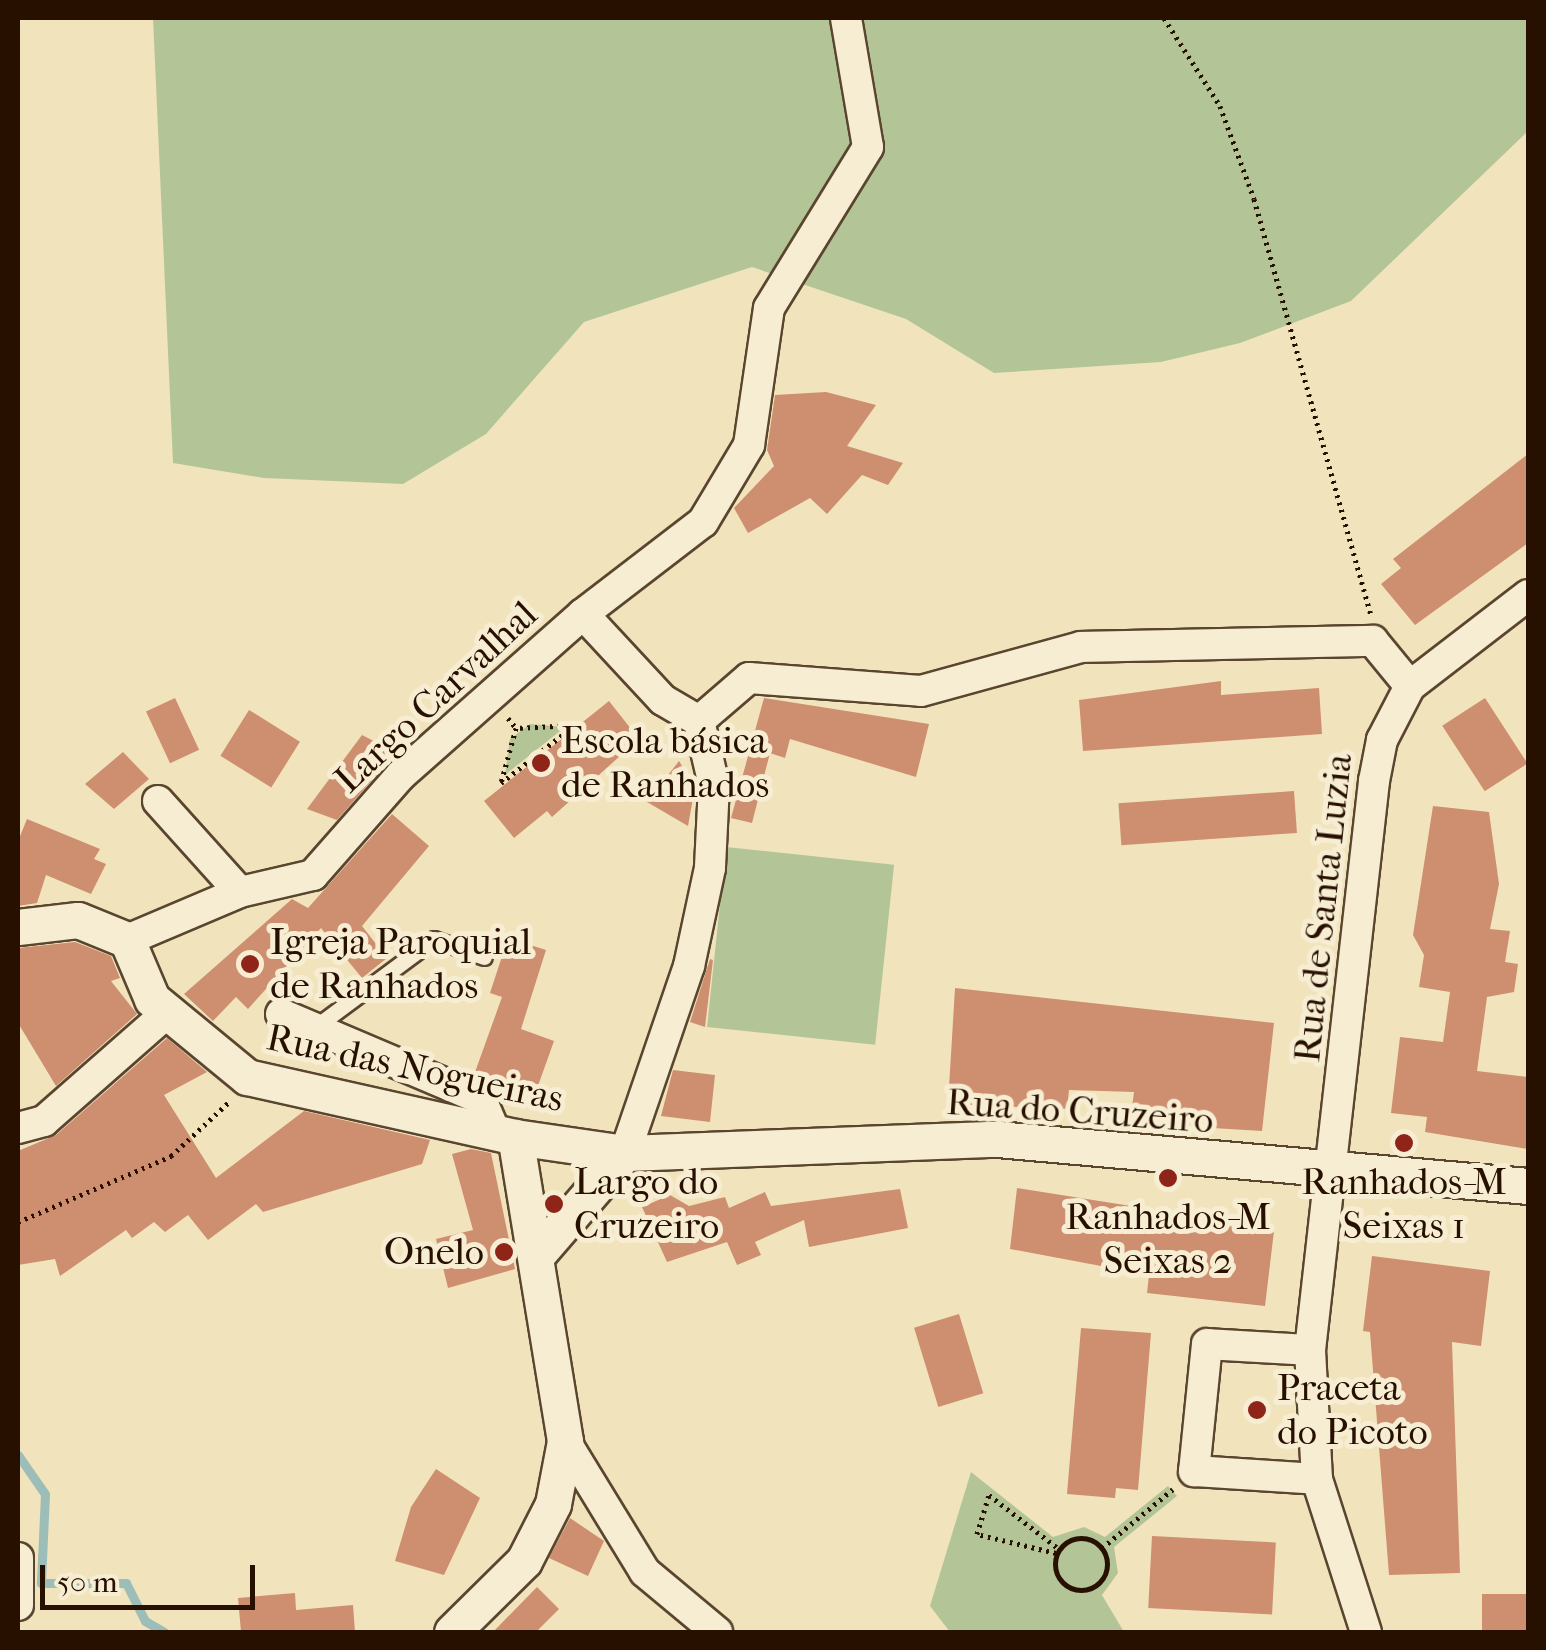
<!DOCTYPE html>
<meta charset="utf-8">
<style>
body{margin:0}
#map{position:relative;width:1546px;height:1650px;overflow:hidden;background:#f1e4bc;font-family:"IM FELL French Canon",serif}
div>[style]{position:absolute}
.green>*{inset:0;background:#b3c596;transform-origin:0 0}
.stream>*{height:9px;margin:-4.5px;padding:0 4.5px;transform-origin:4.5px;border-radius:4.5px;background:#9dbdb9}
.building>*{inset:0;background:#ce8e70;transform-origin:0 0}
.path>*{height:5px;margin-top:-2.5px;transform-origin:0;background:repeating-linear-gradient(90deg,#271000 0 2.5px,transparent 0 7.5px)}
.path>.ring{margin:-2.5px;padding:0;box-sizing:content-box;background:none;border:5px solid #271000;border-radius:50%}
.roads{filter:drop-shadow(2px 0 #5a452f) drop-shadow(-2px 0 #5a452f) drop-shadow(0 2px #5a452f) drop-shadow(0 -2px #5a452f)}
.service>*{height:15px;margin:-7.5px;padding:0 7.5px;transform-origin:7.5px;border-radius:7.5px;background:#f6edd3}
.minor>*{height:30px;margin:-15px;padding:0 15px;transform-origin:15px;border-radius:15px;background:#f6edd3}
.tertiary>*{height:35px;margin:-17.5px;padding:0 17.5px;transform-origin:17.5px;border-radius:17.5px;background:#f6edd3}
.dots>*{width:28px;height:28px;translate:-50% -50%;box-sizing:border-box;border:5px solid #f6edd3;border-radius:50%}
span{translate:-50% -50%;white-space:nowrap;text-align:center;line-height:1.15;-webkit-text-stroke:10px #f6edd3;paint-order:stroke}
.street-label{font-size:38px;color:#271000}
.poi-label{font-size:38px;color:#271000}
.left{translate:0 -50%;text-align:left}
.right{translate:-100% -50%;text-align:right}
.frame{position:absolute;inset:0;border:20px solid #271000;pointer-events:none}
.scale{position:absolute;left:40px;top:1565px;width:215px;height:45px;box-sizing:border-box;border:5px solid #271000;border-top:0;padding-left:12px;font-size:30px;line-height:35px;white-space:nowrap;color:#271000;-webkit-text-stroke:8px #f6edd3;paint-order:stroke}
</style>
<div id="map">
<div class="green">
<i style="clip-path:polygon(153px 18px,1528px 18px,1528px 131px,1351px 301px,1240px 343px,1161px 362px,994px 373px,906px 319px,752px 267px,584px 322px,486px 434px,403px 484px,264px 478px,173px 463px)"></i>
<i style="clip-path:polygon(530px 724px,565px 727px,505px 775px,510px 739px)"></i>
<i style="left:726px;top:847px;width:169px;height:181px;rotate:6deg"></i>
<i style="clip-path:polygon(971px 1472px,1053px 1537px,1084px 1527px,1105px 1537px,1168px 1486px,1177px 1496px,1114px 1547px,1118px 1573px,1102px 1595px,1124px 1632px,950px 1632px,930px 1606px)"></i>
</div>
<div class="stream">
<i style="left:18px;top:1455px;width:47px;rotate:55.3deg"></i>
<i style="left:45px;top:1494px;width:89px;rotate:92.6deg"></i>
<i style="left:41px;top:1583px;width:85px"></i>
<i style="left:126px;top:1583px;width:42px;rotate:63.4deg"></i>
<i style="left:145px;top:1621px;width:22px;rotate:30deg"></i>
</div>
<div class="building">
<i style="clip-path:polygon(826px 392px,876px 405px,847px 446px,903px 463px,888px 485px,862px 475px,827px 514px,810px 498px,748px 533px,734px 508px,774px 466px,767px 450px,775px 395px)"></i>
<i style="clip-path:polygon(1528px 454px,1528px 543px,1415px 625px,1381px 584px,1401px 568px,1393px 559px)"></i>
<i style="clip-path:polygon(1221px 681px,1221px 695px,1319px 688px,1322px 734px,1083px 751px,1079px 700px)"></i>
<i style="left:175px;top:698px;width:57px;height:32px;rotate:65deg"></i>
<i style="clip-path:polygon(764px 698px,929px 724px,916px 777px,790px 739px,785px 758px,770px 753px,752px 823px,731px 818px)"></i>
<i style="left:1485px;top:698px;width:78px;height:51px;rotate:57deg"></i>
<i style="clip-path:polygon(609px 701px,639px 739px,552px 817px,547px 811px,514px 838px,484px 801px)"></i>
<i style="left:249px;top:710px;width:60px;height:54px;rotate:32deg"></i>
<i style="clip-path:polygon(362px 735px,391px 750px,381px 770px,337px 820px,307px 809px)"></i>
<i style="clip-path:polygon(123px 752px,149px 779px,114px 809px,85px 784px)"></i>
<i style="clip-path:polygon(679px 761px,695px 787px,688px 826px,647px 802px)"></i>
<i style="left:1294px;top:791px;width:42px;height:176px;rotate:86deg"></i>
<i style="clip-path:polygon(1433px 806px,1489px 812px,1499px 884px,1490px 929px,1510px 931px,1505px 962px,1518px 964px,1514px 992px,1487px 997px,1477px 1071px,1528px 1077px,1528px 1149px,1425px 1132px,1427px 1117px,1391px 1113px,1400px 1037px,1443px 1042px,1450px 992px,1419px 987px,1424px 955px,1413px 935px)"></i>
<i style="clip-path:polygon(392px 814px,429px 846px,362px 926px,387px 958px,362px 978px,321px 928px,248px 1009px,236px 997px,213px 1021px,184px 994px,292px 899px,308px 908px)"></i>
<i style="clip-path:polygon(27px 819px,100px 849px,94px 859px,106px 864px,91px 894px,46px 875px,37px 903px,18px 906px,18px 841px)"></i>
<i style="clip-path:polygon(508px 938px,546px 950px,521px 1029px,554px 1041px,534px 1097px,474px 1075px,502px 997px,490px 993px)"></i>
<i style="clip-path:polygon(75px 942px,111px 956px,120px 978px,111px 981px,137px 1014px,56px 1086px,18px 1023px,18px 948px)"></i>
<i style="clip-path:polygon(710px 959px,713px 960px,705px 1027px,690px 1022px)"></i>
<i style="clip-path:polygon(955px 988px,1274px 1023px,1262px 1131px,1130px 1123px,1134px 1092px,1069px 1090px,1067px 1109px,948px 1104px)"></i>
<i style="clip-path:polygon(167px 1038px,207px 1072px,164px 1095px,216px 1178px,304px 1111px,430px 1140px,422px 1164px,263px 1212px,256px 1204px,208px 1240px,188px 1215px,165px 1232px,154px 1222px,132px 1238px,126px 1230px,60px 1276px,55px 1259px,18px 1265px,18px 1151px,56px 1135px)"></i>
<i style="clip-path:polygon(673px 1070px,715px 1075px,710px 1122px,661px 1116px)"></i>
<i style="clip-path:polygon(471px 1149px,491px 1153px,515px 1269px,448px 1288px,436px 1239px,473px 1230px,452px 1154px)"></i>
<i style="clip-path:polygon(1017px 1188px,1131px 1206px,1130px 1216px,1274px 1231px,1265px 1306px,1147px 1293px,1149px 1275px,1010px 1249px)"></i>
<i style="clip-path:polygon(900px 1189px,908px 1228px,809px 1247px,804px 1220px,755px 1242px,761px 1255px,737px 1265px,727px 1242px,667px 1262px,642px 1207px,670px 1195px,689px 1206px,725px 1197px,729px 1208px,765px 1192px,771px 1206px)"></i>
<i style="clip-path:polygon(1372px 1256px,1490px 1271px,1481px 1346px,1452px 1342px,1460px 1573px,1389px 1575px,1370px 1332px,1363px 1331px)"></i>
<i style="left:959px;top:1314px;width:83px;height:47px;rotate:73deg"></i>
<i style="clip-path:polygon(1081px 1328px,1151px 1333px,1138px 1490px,1116px 1488px,1115px 1498px,1067px 1494px)"></i>
<i style="clip-path:polygon(436px 1469px,480px 1498px,444px 1575px,395px 1561px,411px 1507px)"></i>
<i style="clip-path:polygon(570px 1518px,604px 1541px,588px 1576px,549px 1558px)"></i>
<i style="left:1152px;top:1536px;width:124px;height:72px;rotate:3deg"></i>
<i style="clip-path:polygon(537px 1587px,559px 1609px,536px 1632px,493px 1632px)"></i>
<i style="clip-path:polygon(295px 1593px,296px 1610px,353px 1605px,355px 1632px,241px 1632px,238px 1598px)"></i>
<i style="left:1528px;top:1594px;width:38px;height:46px;rotate:90deg"></i>
</div>
<div class="path">
<i style="left:1164px;top:18px;width:104px;rotate:57.5deg"></i>
<i style="left:1220px;top:106px;width:99px;rotate:69.9deg"></i>
<i style="left:1254px;top:199px;width:432px;rotate:74.3deg"></i>
<i style="left:508px;top:718px;width:13px;rotate:51deg"></i>
<i style="left:516px;top:728px;width:57px;rotate:105.3deg"></i>
<i style="left:501px;top:783px;width:94px;rotate:-38.1deg"></i>
<i style="left:575px;top:725px;width:59px;rotate:177.1deg"></i>
<i style="left:18px;top:1222px;width:167px;rotate:-23.3deg"></i>
<i style="left:171px;top:1156px;width:82px;rotate:-43deg"></i>
<i class="ring" style="left:1055px;top:1538px;width:47px;height:47px"></i>
<i style="left:1102px;top:1548px;width:92px;rotate:-39.7deg"></i>
<i style="left:1056px;top:1553px;width:81px;rotate:-166.5deg"></i>
<i style="left:977px;top:1534px;width:41px;rotate:-72.9deg"></i>
<i style="left:989px;top:1495px;width:88px;rotate:37.6deg"></i>
</div>
<div class="roads">
<div class="service">
<i style="left:314px;top:1028px;width:149px;rotate:-36.6deg"></i>
<i style="left:434px;top:939px;width:53px;rotate:19.8deg"></i>
</div>
<div class="minor">
<i style="left:583px;top:614px;width:151px;rotate:-37.5deg"></i>
<i style="left:703px;top:522px;width:90px;rotate:-59.1deg"></i>
<i style="left:749px;top:445px;width:138px;rotate:-81.7deg"></i>
<i style="left:769px;top:308px;width:189px;rotate:-58.4deg"></i>
<i style="left:868px;top:147px;width:131px;rotate:-99.7deg"></i>
<i style="left:699px;top:721px;width:66px;rotate:-40.7deg"></i>
<i style="left:749px;top:678px;width:172px;rotate:4.3deg"></i>
<i style="left:921px;top:691px;width:166px;rotate:-15.4deg"></i>
<i style="left:1081px;top:647px;width:292px;rotate:-1.2deg"></i>
<i style="left:1373px;top:641px;width:58px;rotate:50.6deg"></i>
<i style="left:158px;top:801px;width:122px;rotate:48deg"></i>
<i style="left:127px;top:940px;width:123px;rotate:-23deg"></i>
<i style="left:240px;top:892px;width:75px;rotate:-13.1deg"></i>
<i style="left:313px;top:875px;width:133px;rotate:-48.7deg"></i>
<i style="left:401px;top:775px;width:243px;rotate:-41.5deg"></i>
<i style="left:583px;top:614px;width:117px;rotate:47.1deg"></i>
<i style="left:663px;top:700px;width:42px;rotate:30.3deg"></i>
<i style="left:699px;top:721px;width:66px;rotate:76.8deg"></i>
<i style="left:714px;top:785px;width:83px;rotate:92.8deg"></i>
<i style="left:710px;top:868px;width:100px;rotate:102.1deg"></i>
<i style="left:689px;top:966px;width:198px;rotate:108.9deg"></i>
<i style="left:281px;top:1014px;width:217px;rotate:23deg"></i>
<i style="left:481px;top:1099px;width:36px;rotate:67deg"></i>
<i style="left:18px;top:1128px;width:27px;rotate:-15deg"></i>
<i style="left:44px;top:1121px;width:162px;rotate:-41.3deg"></i>
<i style="left:1310px;top:1350px;width:103px;rotate:-176.7deg"></i>
<i style="left:1207px;top:1344px;width:128px;rotate:95.8deg"></i>
<i style="left:1194px;top:1471px;width:123px;rotate:3.7deg"></i>
<i style="left:565px;top:1441px;width:153px;rotate:58.6deg"></i>
<i style="left:645px;top:1572px;width:94px;rotate:39.8deg"></i>
<i style="left:18px;top:1558px;width:47px;rotate:90deg"></i>
<i style="left:1366px;top:1632px;width:161px;rotate:-107.8deg"></i>
<i style="left:1317px;top:1479px;width:129px;rotate:-93.1deg"></i>
<i style="left:1310px;top:1350px;width:573px;rotate:-83.58deg"></i>
<i style="left:1374px;top:781px;width:42px;rotate:-79deg"></i>
<i style="left:1382px;top:740px;width:61px;rotate:-62.6deg"></i>
<i style="left:1410px;top:686px;width:149px;rotate:-37.6deg"></i>
</div>
<div class="tertiary">
<i style="left:18px;top:927px;width:60px;rotate:-6.7deg"></i>
<i style="left:78px;top:920px;width:53px;rotate:22.2deg"></i>
<i style="left:127px;top:940px;width:64px;rotate:67deg"></i>
<i style="left:152px;top:999px;width:123px;rotate:39.4deg"></i>
<i style="left:247px;top:1077px;width:275px;rotate:12.6deg"></i>
<i style="left:515px;top:1137px;width:111px;rotate:8.3deg"></i>
<i style="left:625px;top:1153px;width:372px;rotate:-2.2deg"></i>
<i style="left:997px;top:1139px;width:533px;rotate:5.06deg"></i>
<i style="left:536px;top:1256px;width:136px;rotate:-49.2deg"></i>
<i style="left:452px;top:1632px;width:101px;rotate:-44.6deg"></i>
<i style="left:524px;top:1561px;width:64px;rotate:-63deg"></i>
<i style="left:553px;top:1504px;width:64px;rotate:-79.2deg"></i>
<i style="left:565px;top:1441px;width:308px;rotate:-99.3deg"></i>
</div>
</div>
<div class="dots">
<i style="left:541px;top:763px;background:#8f2418"></i>
<i style="left:250px;top:964px;background:#8f2418"></i>
<i style="left:1404px;top:1143px;background:#8f2418"></i>
<i style="left:1168px;top:1178px;background:#8f2418"></i>
<i style="left:554px;top:1204px;background:#8f2418"></i>
<i style="left:504px;top:1252px;background:#8f2418"></i>
<i style="left:1257px;top:1410px;background:#8f2418"></i>
</div>
<div class="street-label">
<span style="left:436px;top:697px;rotate:-43deg">Largo Carvalhal</span>
<span style="left:1323px;top:908px;rotate:-84deg">Rua de Santa Luzia</span>
<span style="left:415px;top:1068px;rotate:12deg">Rua das Nogueiras</span>
<span style="left:1080px;top:1111px;rotate:4deg">Rua do Cruzeiro</span>
</div>
<div class="poi-label">
<span class="left" style="left:561px;top:763px">Escola básica<br>de Ranhados</span>
<span class="left" style="left:270px;top:964px">Igreja Paroquial<br>de Ranhados</span>
<span class="left" style="left:574px;top:1204px">Largo do<br>Cruzeiro</span>
<span style="left:1404px;top:1204px">Ranhados-M<br>Seixas 1</span>
<span style="left:1168px;top:1239px">Ranhados-M<br>Seixas 2</span>
<span class="right" style="left:484px;top:1252px">Onelo</span>
<span class="left" style="left:1277px;top:1410px">Praceta<br>do Picoto</span>
</div>
<div class="frame"></div>
<div class="scale">50 m</div>
</div>
